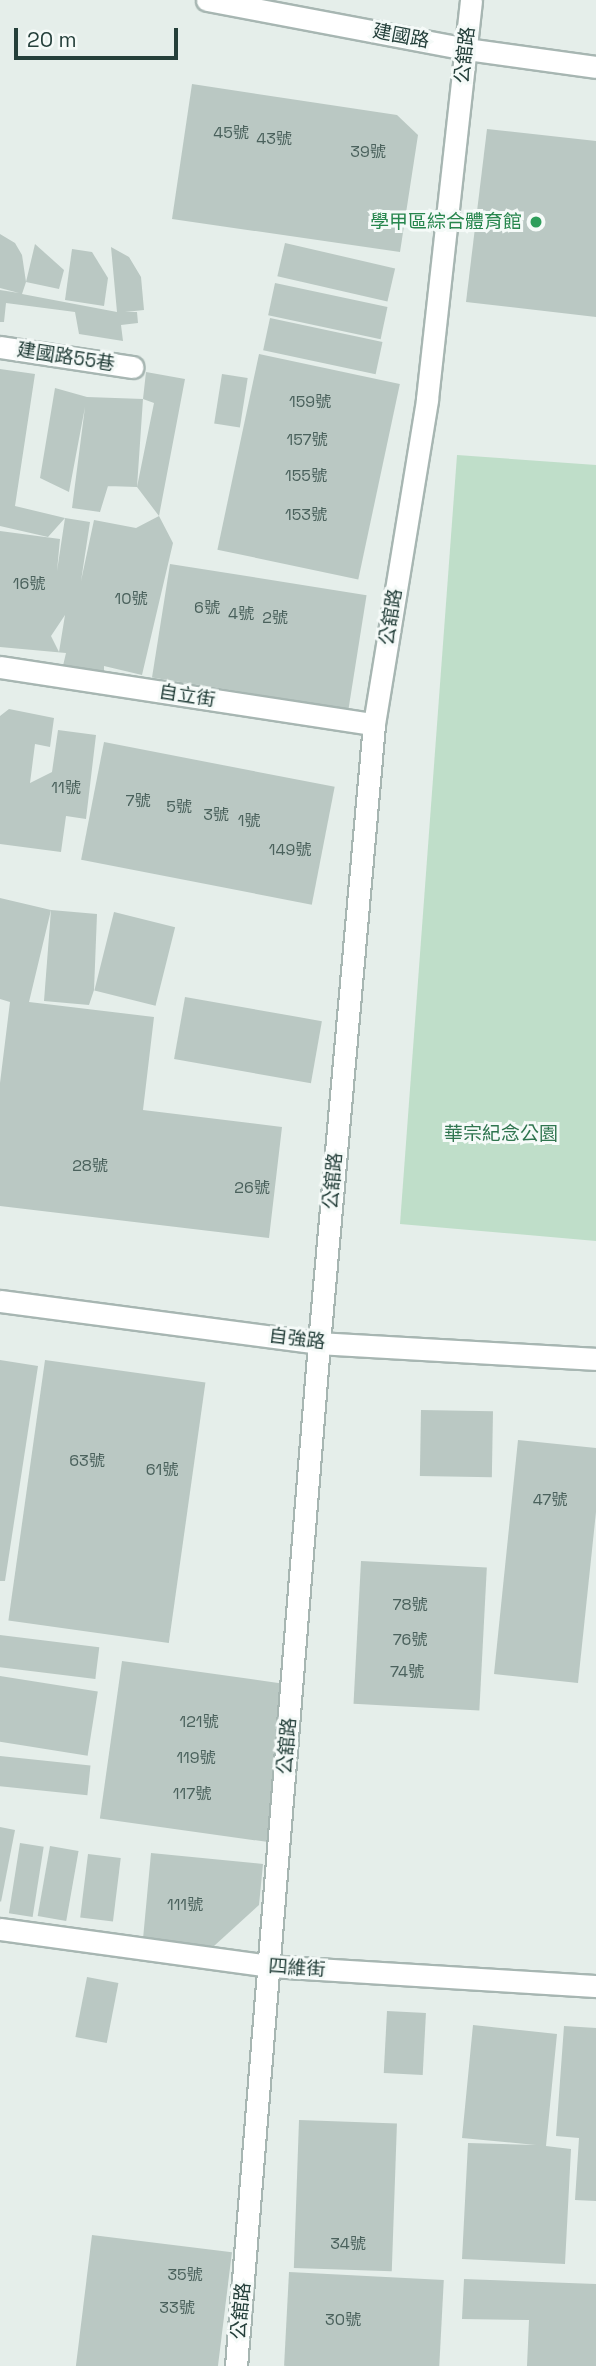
<!DOCTYPE html>
<meta charset="utf-8">
<style>
body{margin:0}
#map{position:relative;width:596px;height:2366px;overflow:hidden;background:#e5eeea;font-family:"Space Grotesk","Noto Sans TC",sans-serif}
div>[style]{position:absolute}
.green>*{inset:0;background:#bfdec9}
.building>*{inset:0;background:#bac8c3;transform-origin:0 0}
.roads{filter:drop-shadow(2px 0 #a7b6b2) drop-shadow(-2px 0 #a7b6b2) drop-shadow(0 2px #a7b6b2) drop-shadow(0 -2px #a7b6b2)}
.lane>*{height:21px;margin:-10.5px;padding:0 10.5px;transform-origin:10.5px;border-radius:10.5px;background:#fff}
.street>*{height:21px;margin:-10.5px;padding:0 10.5px;transform-origin:10.5px;border-radius:10.5px;background:#fff}
.dots>*{width:19px;height:19px;translate:-50% -50%;box-sizing:border-box;border:4px solid #f5faf8;border-radius:50%}
span{translate:-50% -50%;white-space:nowrap;text-align:center;line-height:1.15;-webkit-text-stroke:6px #f5faf8;paint-order:stroke}
.number-label{font-size:16px;color:#4a615c}
.number-label span{-webkit-text-stroke-width:0}
.street-label{font-size:19px;color:#243f3a}
.leisure-label{font-size:19px;color:#27864d}
.right{translate:-100% -50%;text-align:right}
.park-label{font-size:19px;color:#2f754f}
.scale{position:absolute;left:14px;top:28px;width:164px;height:32px;box-sizing:border-box;border:4px solid #243f3a;border-top:0;padding-left:9px;font-size:21px;line-height:24px;white-space:nowrap;color:#243f3a;-webkit-text-stroke:5px #f5faf8;paint-order:stroke}
</style>
<div id="map">
<div class="green">
<i style="clip-path:polygon(457px 455px,596px 465px,596px 1241px,400px 1224px)"></i>
</div>
<div class="building">
<i style="clip-path:polygon(192px 84px,397px 115px,418px 135px,400px 252px,172px 219px)"></i>
<i style="clip-path:polygon(487px 129px,596px 141px,596px 317px,466px 302px)"></i>
<i style="clip-path:polygon(0 234px,15px 243px,22px 255px,26px 282px,22px 294px,117px 312px,111px 247px,129px 257px,141px 277px,144px 310px,125px 312px,137px 312px,138px 323px,121px 325px,123px 341px,79px 334px,75px 312px,6px 303px,4px 322px,0 322px,0 290px,19px 293px,0 288px)"></i>
<i style="left:285px;top:243px;width:113px;height:34px;rotate:13deg"></i>
<i style="clip-path:polygon(35px 244px,64px 270px,59px 289px,26px 282px)"></i>
<i style="clip-path:polygon(72px 249px,92px 252px,108px 278px,104px 306px,65px 300px)"></i>
<i style="left:275px;top:283px;width:115px;height:33px;rotate:12deg"></i>
<i style="left:270px;top:318px;width:115px;height:33px;rotate:12deg"></i>
<i style="left:259px;top:354px;width:144px;height:200px;rotate:12deg"></i>
<i style="clip-path:polygon(0 369px,35px 374px,15px 506px,65px 518px,48px 537px,0 526px)"></i>
<i style="clip-path:polygon(evenodd,146px 372px,185px 379px,159px 516px,173px 543px,142px 675px,104px 666px,104px 679px,62px 670px,66px 653px,0 647px,0 531px,60px 539px,57px 571px,65px 518px,90px 522px,81px 581px,94px 520px,136px 528px,159px 516px,137px 487px,154px 403px,143px 399px,137px 487px,108px 486px,100px 512px,72px 508px,85px 407px,69px 492px,40px 478px,55px 388px,87px 397px,143px 399px,146px 372px,65px 615px,59px 652px,51px 636px,65px 615px)"></i>
<i style="left:222px;top:374px;width:26px;height:50px;rotate:9deg"></i>
<i style="left:170px;top:564px;width:199px;height:115px;rotate:9deg"></i>
<i style="clip-path:polygon(9px 709px,54px 718px,50px 747px,35px 744px,30px 783px,52px 772px,58px 730px,96px 735px,86px 819px,66px 816px,61px 852px,0 844px,0 716px)"></i>
<i style="left:104px;top:742px;width:235px;height:120px;rotate:11deg"></i>
<i style="clip-path:polygon(0 898px,51px 910px,29px 1002px,154px 1017px,143px 1110px,282px 1127px,269px 1238px,0 1206px,0 1083px,10px 1002px,0 999px)"></i>
<i style="clip-path:polygon(51px 910px,97px 914px,94px 990px,89px 1005px,44px 1001px)"></i>
<i style="left:114px;top:912px;width:63px;height:81px;rotate:14deg"></i>
<i style="left:185px;top:997px;width:139px;height:63px;rotate:10deg"></i>
<i style="clip-path:polygon(0 1360px,38px 1366px,5px 1581px,0 1581px)"></i>
<i style="left:45px;top:1360px;width:162px;height:263px;rotate:8deg"></i>
<i style="left:421px;top:1410px;width:72px;height:66px;rotate:1deg"></i>
<i style="clip-path:polygon(518px 1440px,596px 1448px,596px 1512px,578px 1683px,494px 1674px)"></i>
<i style="left:361px;top:1561px;width:126px;height:143px;rotate:3deg"></i>
<i style="left:0;top:1635px;width:100px;height:32px;rotate:7deg"></i>
<i style="left:122px;top:1661px;width:170px;height:159px;rotate:8deg"></i>
<i style="left:0;top:1676px;width:99px;height:65px;rotate:9deg"></i>
<i style="left:0;top:1756px;width:91px;height:30px;rotate:6deg"></i>
<i style="clip-path:polygon(0 1827px,15px 1830px,1px 1902px,0 1901px)"></i>
<i style="left:20px;top:1843px;width:24px;height:71px;rotate:9deg"></i>
<i style="left:50px;top:1846px;width:29px;height:71px;rotate:10deg"></i>
<i style="clip-path:polygon(151px 1853px,263px 1864px,259px 1905px,214px 1946px,143px 1939px)"></i>
<i style="left:88px;top:1854px;width:33px;height:64px;rotate:7deg"></i>
<i style="left:87px;top:1977px;width:32px;height:61px;rotate:11deg"></i>
<i style="left:387px;top:2011px;width:39px;height:62px;rotate:3deg"></i>
<i style="clip-path:polygon(473px 2025px,557px 2034px,546px 2146px,571px 2149px,565px 2264px,462px 2259px,468px 2143px,536px 2145px,462px 2138px)"></i>
<i style="clip-path:polygon(564px 2026px,596px 2028px,596px 2201px,575px 2200px,579px 2138px,556px 2136px)"></i>
<i style="left:299px;top:2120px;width:98px;height:148px;rotate:2deg"></i>
<i style="left:92px;top:2235px;width:141px;height:132px;rotate:7deg"></i>
<i style="left:289px;top:2272px;width:155px;height:94px;rotate:3deg"></i>
<i style="clip-path:polygon(464px 2279px,596px 2284px,596px 2366px,527px 2366px,529px 2320px,462px 2319px)"></i>
</div>
<div class="roads">
<div class="lane">
<i style="left:0;top:347px;width:134px;rotate:8.6deg"></i>
</div>
<div class="street">
<i style="left:207px;top:0;width:265px;rotate:10.7deg"></i>
<i style="left:467px;top:49px;width:130px;rotate:7.9deg"></i>
<i style="left:0;top:667px;width:378px;rotate:8.7deg"></i>
<i style="left:0;top:1301px;width:322px;rotate:7.5deg"></i>
<i style="left:319px;top:1343px;width:277px;rotate:3.3deg"></i>
<i style="left:0;top:1929px;width:272px;rotate:7.8deg"></i>
<i style="left:269px;top:1966px;width:328px;rotate:3.5deg"></i>
<i style="left:236px;top:2366px;width:1026px;rotate:-85.36deg"></i>
<i style="left:319px;top:1343px;width:621px;rotate:-84.92deg"></i>
<i style="left:374px;top:724px;width:329px;rotate:-80.7deg"></i>
<i style="left:427px;top:399px;width:401px;rotate:-83.7deg"></i>
</div>
</div>
<div class="dots">
<i style="left:536px;top:222px;background:#2e9e5b"></i>
</div>
<div class="number-label">
<span style="left:231px;top:133px">45號</span>
<span style="left:274px;top:139px">43號</span>
<span style="left:368px;top:152px">39號</span>
<span style="left:310px;top:402px">159號</span>
<span style="left:307px;top:440px">157號</span>
<span style="left:306px;top:476px">155號</span>
<span style="left:306px;top:515px">153號</span>
<span style="left:29px;top:584px">16號</span>
<span style="left:131px;top:599px">10號</span>
<span style="left:207px;top:608px">6號</span>
<span style="left:241px;top:614px">4號</span>
<span style="left:275px;top:618px">2號</span>
<span style="left:66px;top:788px">11號</span>
<span style="left:138px;top:801px">7號</span>
<span style="left:179px;top:807px">5號</span>
<span style="left:216px;top:815px">3號</span>
<span style="left:249px;top:821px">1號</span>
<span style="left:290px;top:850px">149號</span>
<span style="left:90px;top:1166px">28號</span>
<span style="left:252px;top:1188px">26號</span>
<span style="left:87px;top:1461px">63號</span>
<span style="left:162px;top:1470px">61號</span>
<span style="left:550px;top:1500px">47號</span>
<span style="left:410px;top:1605px">78號</span>
<span style="left:410px;top:1640px">76號</span>
<span style="left:407px;top:1672px">74號</span>
<span style="left:199px;top:1722px">121號</span>
<span style="left:196px;top:1758px">119號</span>
<span style="left:192px;top:1794px">117號</span>
<span style="left:185px;top:1905px">111號</span>
<span style="left:348px;top:2244px">34號</span>
<span style="left:185px;top:2275px">35號</span>
<span style="left:177px;top:2308px">33號</span>
<span style="left:343px;top:2320px">30號</span>
</div>
<div class="street-label">
<span style="left:401px;top:36px;rotate:11deg">建國路</span>
<span style="left:465px;top:55px;rotate:-84deg">公舘路</span>
<span style="left:66px;top:357px;rotate:9deg">建國路55巷</span>
<span style="left:391px;top:617px;rotate:-81deg">公舘路</span>
<span style="left:187px;top:696px;rotate:9deg">自立街</span>
<span style="left:333px;top:1181px;rotate:-85deg">公舘路</span>
<span style="left:297px;top:1339px;rotate:7deg">自強路</span>
<span style="left:287px;top:1746px;rotate:-85deg">公舘路</span>
<span style="left:297px;top:1968px;rotate:4deg">四維街</span>
<span style="left:241px;top:2311px;rotate:-85deg">公舘路</span>
</div>
<div class="leisure-label">
<span class="right" style="left:522px;top:222px">學甲區綜合體育館</span>
</div>
<div class="park-label">
<span style="left:501px;top:1134px">華宗紀念公園</span>
</div>
<div class="scale">20 m</div>
</div>
